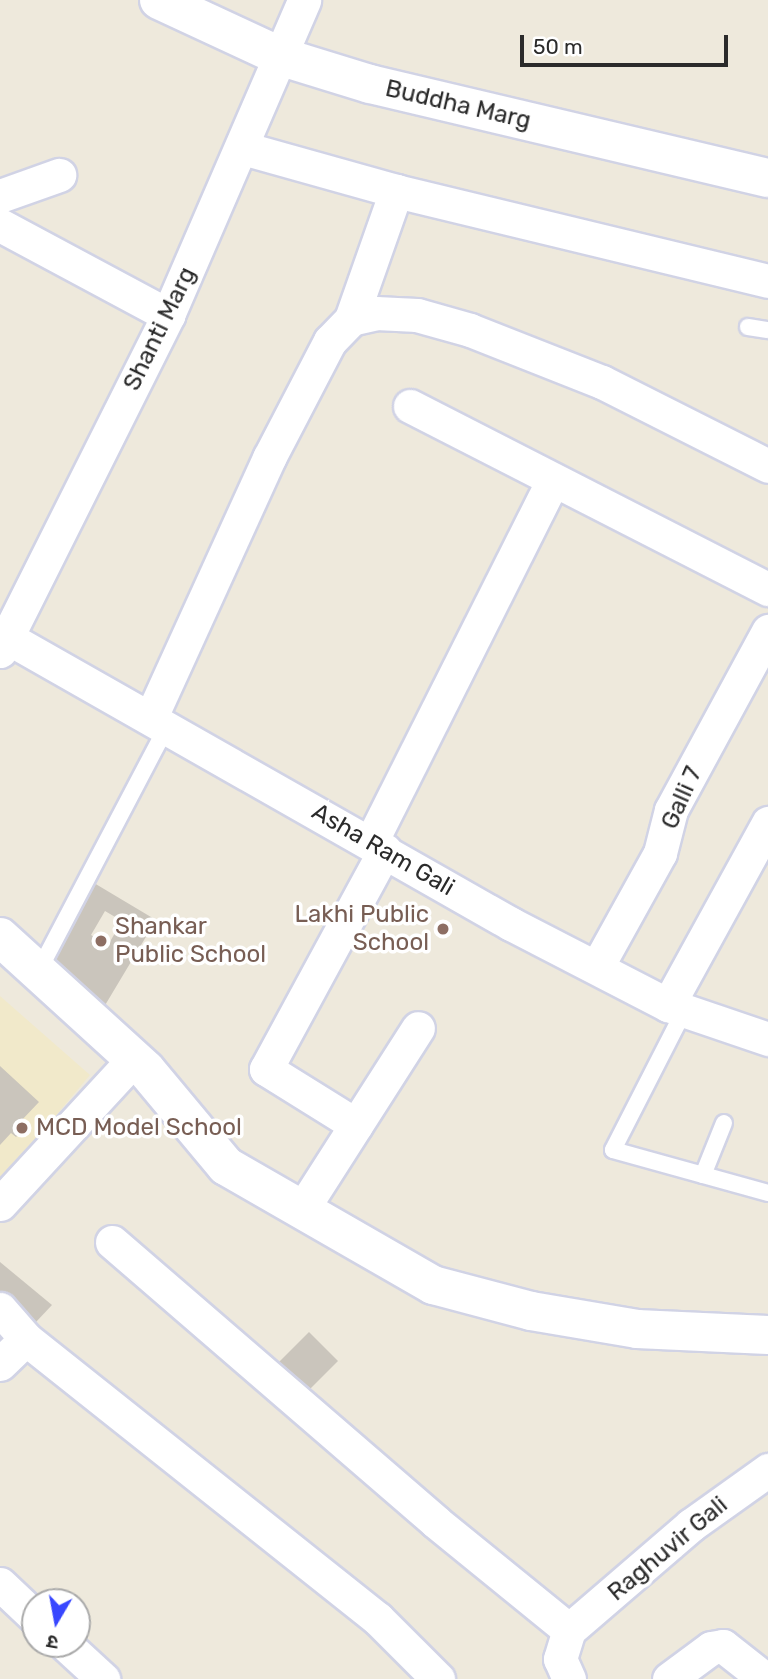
<!DOCTYPE html>
<meta charset="utf-8">
<style>
body{margin:0}
#map{position:relative;width:768px;height:1679px;overflow:hidden;background:#eee9dc;font-family:Rubik,"Noto Sans Devanagari",sans-serif}
div>[style]{position:absolute}
.education>*{inset:0;background:#f1e9ca}
.building>*{inset:0;background:#cac5bc;transform-origin:0 0}
.roads{filter:drop-shadow(2px 0 #d1d3e5) drop-shadow(-2px 0 #d1d3e5) drop-shadow(0 2px #d1d3e5) drop-shadow(0 -2px #d1d3e5)}
.service>*{height:16px;margin:-8px;padding:0 8px;transform-origin:8px;border-radius:8px;background:#fff}
.minor>*{height:33px;margin:-16.5px;padding:0 16.5px;transform-origin:16.5px;border-radius:16.5px;background:#fff}
.tertiary>*{height:38px;margin:-19px;padding:0 19px;transform-origin:19px;border-radius:19px;background:#fff}
.dots>*{width:19px;height:19px;translate:-50% -50%;box-sizing:border-box;border:4px solid #fff;border-radius:50%}
span{translate:-50% -50%;white-space:nowrap;text-align:center;line-height:1.15;-webkit-text-stroke:7px #fff;paint-order:stroke}
.street-label{font-size:24px;color:#2b2b2b}
.education-label{font-size:24px;color:#785e54}
.right{translate:-100% -50%;text-align:right}
.left{translate:0 -50%;text-align:left}
.north{position:absolute;left:21px;top:1588px;width:70px;height:70px;box-sizing:border-box;background:#fff;border:2px solid #aaa;border-radius:50%;rotate:190deg;font-size:19px;font-weight:700;line-height:28px;text-align:center;color:#2b2b2b}
.north::after{content:'';display:block;margin:auto;width:24px;height:32px;background:#3847ff;clip-path:polygon(50% 0,100% 100%,50% 72%,0 100%)}
.scale{position:absolute;left:520px;top:35px;width:208px;height:32px;box-sizing:border-box;border:4px solid #2b2b2b;border-top:0;padding-left:9px;font-size:21px;line-height:24px;white-space:nowrap;color:#2b2b2b;-webkit-text-stroke:5px #fff;paint-order:stroke}
</style>
<div id="map">
<div class="education">
<i style="clip-path:polygon(0 996px,90px 1075px,0 1182px)"></i>
</div>
<div class="building">
<i style="clip-path:polygon(evenodd,94px 883px,156px 920px,101px 1012px,47px 962px,94px 883px,105px 911px,122px 921px,108px 945px,91px 935px,105px 911px)"></i>
<i style="clip-path:polygon(0 1066px,39px 1102px,21px 1121px,27px 1126px,16px 1137px,11px 1133px,0 1145px)"></i>
<i style="clip-path:polygon(0 1262px,52px 1305px,36px 1322px,0 1293px)"></i>
<i style="left:309px;top:1332px;width:41px;height:53px;rotate:45deg"></i>
</div>
<div class="roads">
<div class="service">
<i style="left:748px;top:327px;width:20px;rotate:9deg"></i>
<i style="left:38px;top:972px;width:278px;rotate:-62.3deg"></i>
<i style="left:684px;top:1011px;width:156px;rotate:117.1deg"></i>
<i style="left:613px;top:1150px;width:161px;rotate:15.5deg"></i>
<i style="left:703px;top:1175px;width:56px;rotate:-68deg"></i>
</div>
<div class="minor">
<i style="left:243px;top:148px;width:159px;rotate:15.7deg"></i>
<i style="left:396px;top:191px;width:383px;rotate:13.6deg"></i>
<i style="left:0;top:196px;width:63px;rotate:-19.6deg"></i>
<i style="left:0;top:225px;width:191px;rotate:28.2deg"></i>
<i style="left:351px;top:319px;width:136px;rotate:-70.6deg"></i>
<i style="left:410px;top:406px;width:402px;rotate:27.1deg"></i>
<i style="left:8px;top:638px;width:579px;rotate:29.62deg"></i>
<i style="left:511px;top:924px;width:177px;rotate:27.3deg"></i>
<i style="left:668px;top:1005px;width:106px;rotate:18.8deg"></i>
<i style="left:0;top:651px;width:376px;rotate:-63.4deg"></i>
<i style="left:168px;top:315px;width:343px;rotate:-66.6deg"></i>
<i style="left:151px;top:717px;width:285px;rotate:-65.5deg"></i>
<i style="left:269px;top:458px;width:132px;rotate:-62.5deg"></i>
<i style="left:330px;top:341px;width:30px;rotate:-46deg"></i>
<i style="left:351px;top:319px;width:26px;rotate:-13deg"></i>
<i style="left:376px;top:313px;width:41px;rotate:2.8deg"></i>
<i style="left:417px;top:315px;width:55px;rotate:15.8deg"></i>
<i style="left:470px;top:330px;width:142px;rotate:21.5deg"></i>
<i style="left:602px;top:382px;width:186px;rotate:26.8deg"></i>
<i style="left:371px;top:842px;width:403px;rotate:-63.3deg"></i>
<i style="left:598px;top:965px;width:128px;rotate:-61deg"></i>
<i style="left:660px;top:853px;width:44px;rotate:-75.7deg"></i>
<i style="left:671px;top:810px;width:204px;rotate:-61.5deg"></i>
<i style="left:668px;top:1005px;width:208px;rotate:-61.2deg"></i>
<i style="left:356px;top:1125px;width:106px;rotate:-148.1deg"></i>
<i style="left:266px;top:1069px;width:249px;rotate:-61.5deg"></i>
<i style="left:0;top:1204px;width:197px;rotate:-47.3deg"></i>
<i style="left:301px;top:1211px;width:217px;rotate:-57.4deg"></i>
<i style="left:112px;top:1242px;width:428px;rotate:40.8deg"></i>
<i style="left:436px;top:1522px;width:171px;rotate:39.1deg"></i>
<i style="left:0;top:1309px;width:40px;rotate:49deg"></i>
<i style="left:26px;top:1339px;width:450px;rotate:38.5deg"></i>
<i style="left:378px;top:1619px;width:85px;rotate:45deg"></i>
<i style="left:0;top:1364px;width:36px;rotate:-44deg"></i>
<i style="left:0;top:1584px;width:48px;rotate:43.3deg"></i>
<i style="left:65px;top:1644px;width:52px;rotate:42.6deg"></i>
<i style="left:569px;top:1679px;width:22px;rotate:-114deg"></i>
<i style="left:560px;top:1659px;width:30px;rotate:-73deg"></i>
<i style="left:569px;top:1630px;width:161px;rotate:-40.7deg"></i>
<i style="left:691px;top:1525px;width:95px;rotate:-35.5deg"></i>
<i style="left:669px;top:1679px;width:52px;rotate:-36.4deg"></i>
<i style="left:711px;top:1648px;width:12px;rotate:-9deg"></i>
<i style="left:723px;top:1646px;width:53px;rotate:38.2deg"></i>
</div>
<div class="tertiary">
<i style="left:159px;top:0;width:136px;rotate:24.9deg"></i>
<i style="left:282px;top:57px;width:92px;rotate:17.1deg"></i>
<i style="left:370px;top:84px;width:409px;rotate:13.3deg"></i>
<i style="left:0;top:937px;width:197px;rotate:42.3deg"></i>
<i style="left:146px;top:1070px;width:125px;rotate:50.2deg"></i>
<i style="left:226px;top:1166px;width:239px;rotate:29.9deg"></i>
<i style="left:433px;top:1285px;width:101px;rotate:14.9deg"></i>
<i style="left:531px;top:1311px;width:108px;rotate:9.6deg"></i>
<i style="left:637px;top:1329px;width:131px;rotate:2.6deg"></i>
</div>
</div>
<div class="dots">
<i style="left:443px;top:929px;background:#8d6e63"></i>
<i style="left:101px;top:941px;background:#8d6e63"></i>
<i style="left:22px;top:1128px;background:#8d6e63"></i>
</div>
<div class="street-label">
<span style="left:458px;top:105px;rotate:13deg">Buddha Marg</span>
<span style="left:160px;top:329px;rotate:-64deg">Shanti Marg</span>
<span style="left:682px;top:798px;rotate:-66deg">Galli 7</span>
<span style="left:383px;top:850px;rotate:30deg">Asha Ram Gali</span>
<span style="left:668px;top:1549px;rotate:-40deg">Raghuvir Gali</span>
</div>
<div class="education-label">
<span class="right" style="left:429px;top:929px">Lakhi Public<br>School</span>
<span class="left" style="left:115px;top:941px">Shankar<br>Public School</span>
<span class="left" style="left:36px;top:1128px">MCD Model School</span>
</div>
<div class="north">उ</div>
<div class="scale">50 m</div>
</div>
